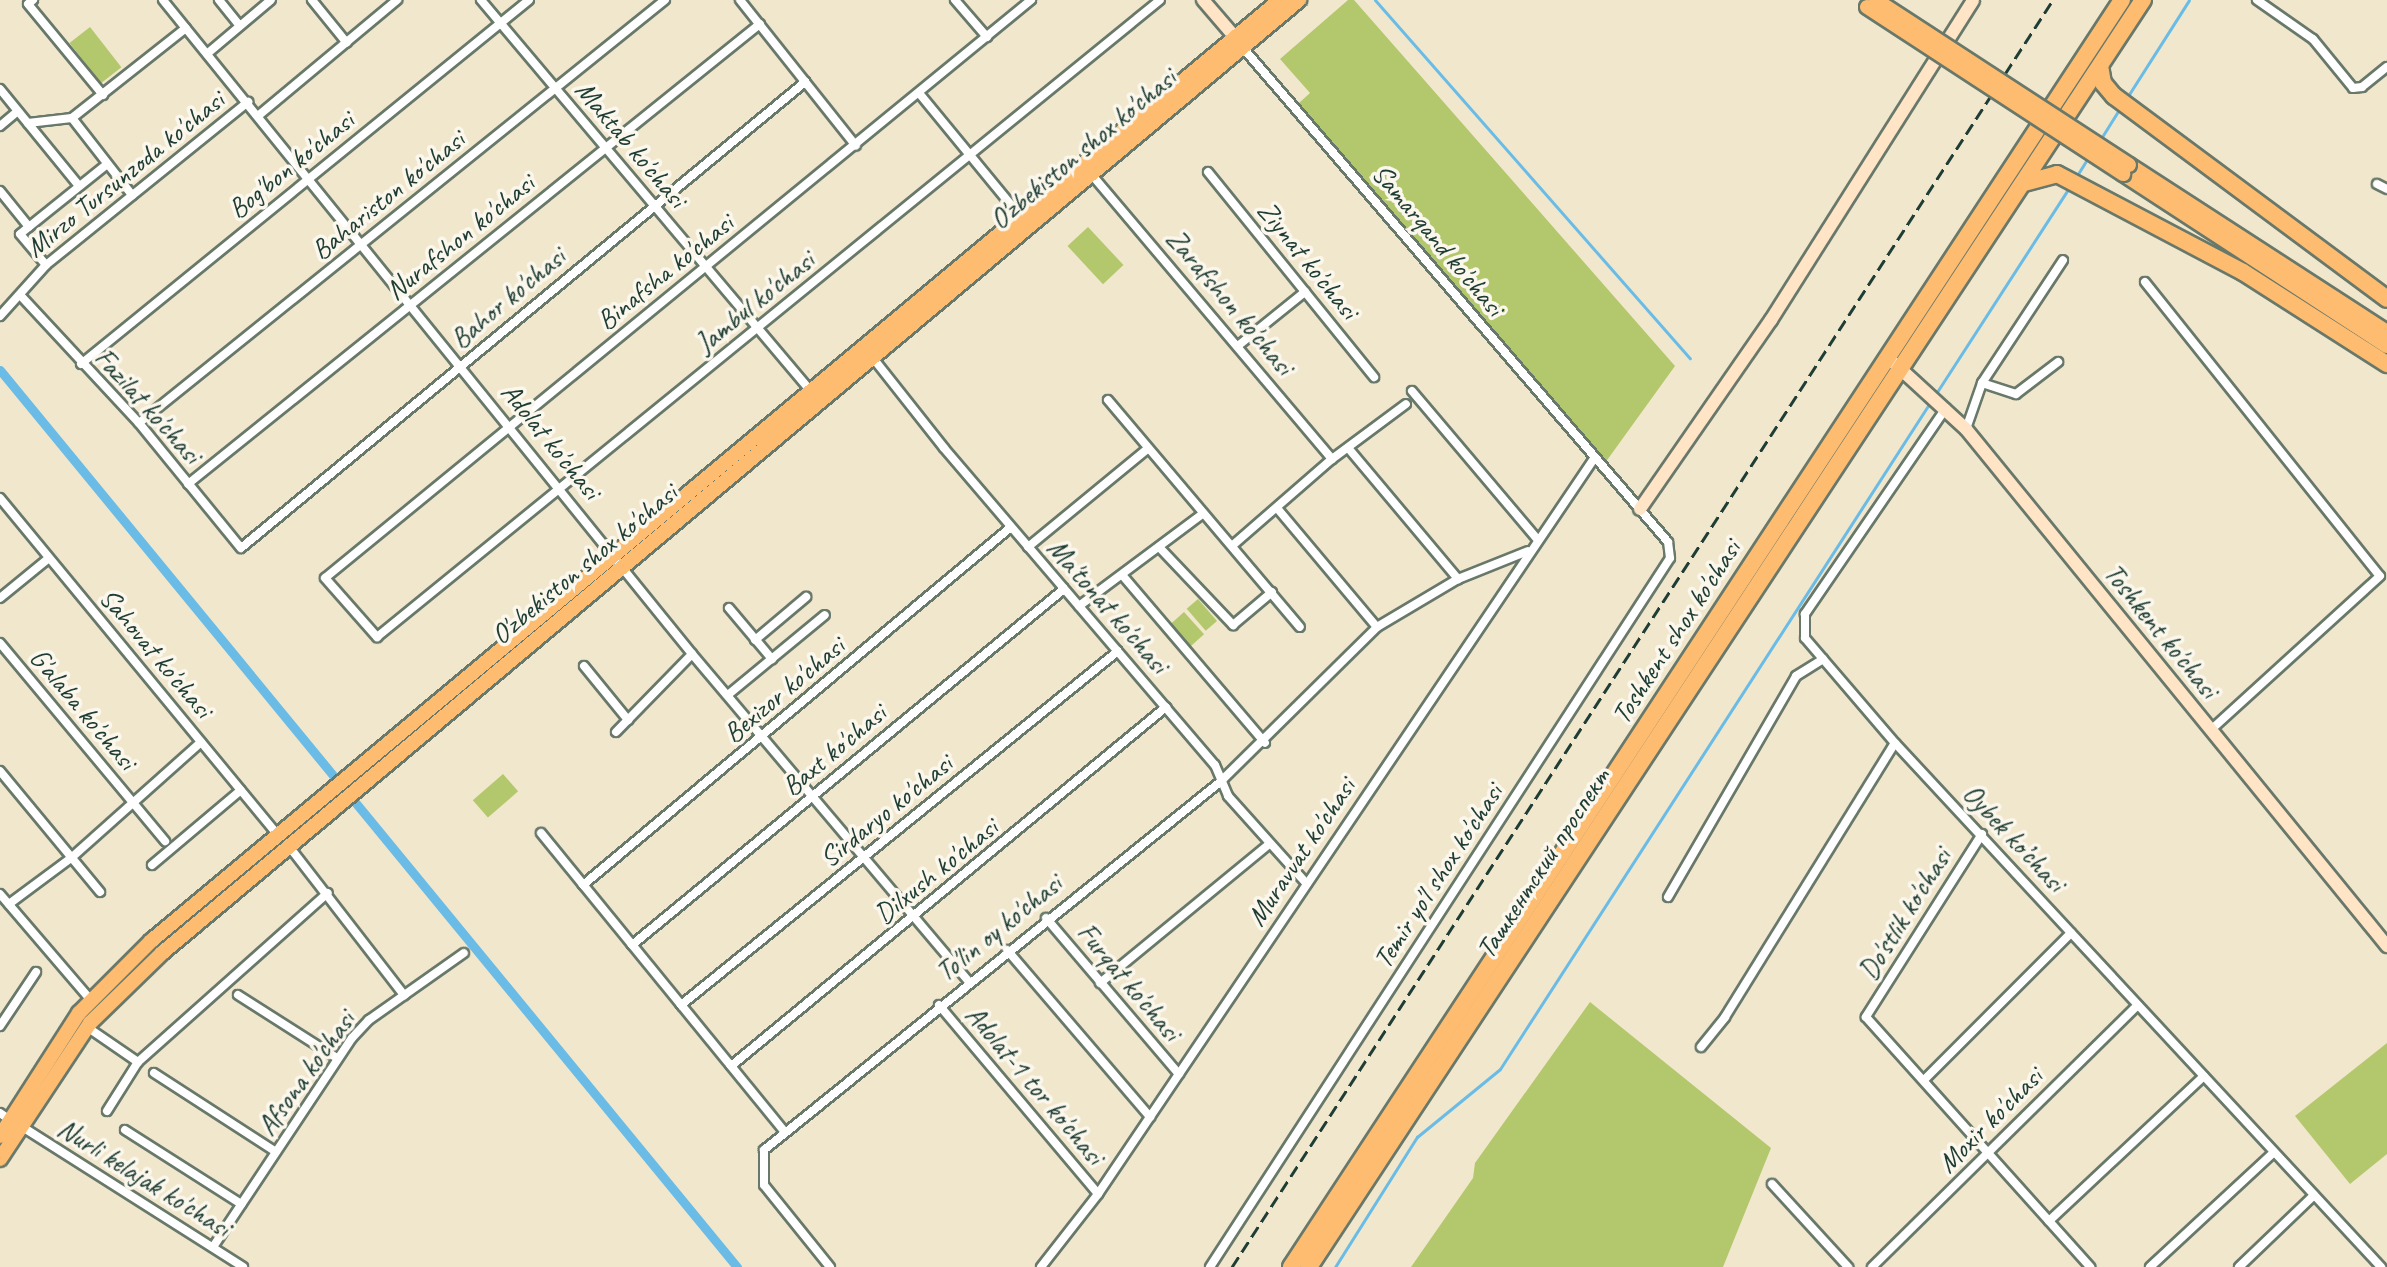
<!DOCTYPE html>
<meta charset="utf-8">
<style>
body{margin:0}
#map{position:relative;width:2387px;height:1267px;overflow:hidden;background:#f1e7cd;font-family:Caveat,sans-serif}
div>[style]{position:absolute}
.green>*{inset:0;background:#b3c86c;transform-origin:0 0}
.stream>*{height:3px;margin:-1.5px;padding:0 1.5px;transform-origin:1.5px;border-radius:1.5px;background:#6abce6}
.canal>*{height:9px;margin:-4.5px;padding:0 4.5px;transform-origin:4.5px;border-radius:4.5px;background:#6abce6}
.roads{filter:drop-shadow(2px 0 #68786a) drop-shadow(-2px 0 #68786a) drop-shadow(0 2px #68786a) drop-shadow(0 -2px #68786a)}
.street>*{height:8px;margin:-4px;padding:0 4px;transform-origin:4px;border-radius:4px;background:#fff}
.secondary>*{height:12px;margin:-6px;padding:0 6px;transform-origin:6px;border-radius:6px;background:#ffe4c6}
.primary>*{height:14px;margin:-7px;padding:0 7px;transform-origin:7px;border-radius:7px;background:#febc70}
.highway>*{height:16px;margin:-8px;padding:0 8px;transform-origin:8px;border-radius:8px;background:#febc70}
.rail>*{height:3px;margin-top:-1.5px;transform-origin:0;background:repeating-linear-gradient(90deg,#1f3d34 0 12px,transparent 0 18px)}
.bridges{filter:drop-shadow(2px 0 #68786a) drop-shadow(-2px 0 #68786a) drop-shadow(0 2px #68786a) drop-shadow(0 -2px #68786a)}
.primary-bridge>*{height:14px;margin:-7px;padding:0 7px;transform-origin:7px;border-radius:7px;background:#febc70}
span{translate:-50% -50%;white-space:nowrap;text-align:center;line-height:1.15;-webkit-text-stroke:7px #fbf7ec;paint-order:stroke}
.street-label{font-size:28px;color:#1f3d34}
</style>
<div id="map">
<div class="green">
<i style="clip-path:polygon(1348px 0,1354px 0,1675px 366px,1605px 463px,1299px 103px,1310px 93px,1280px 59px)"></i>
<i style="left:90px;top:27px;width:51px;height:26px;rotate:52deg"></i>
<i style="left:1088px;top:227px;width:52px;height:28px;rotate:47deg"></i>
<i style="left:1198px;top:599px;width:29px;height:15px;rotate:49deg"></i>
<i style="left:1184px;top:612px;width:30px;height:18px;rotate:48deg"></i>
<i style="left:503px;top:774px;width:23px;height:40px;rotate:49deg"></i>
<i style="clip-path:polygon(1590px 1002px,1771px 1148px,1723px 1267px,1411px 1267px,1473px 1178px,1475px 1163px)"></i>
<i style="clip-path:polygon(2387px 1043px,2387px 1154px,2350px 1184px,2295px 1116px)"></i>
</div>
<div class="stream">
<i style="left:1375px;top:0;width:477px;rotate:48.7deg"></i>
<i style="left:2126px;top:99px;width:117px;rotate:-57.5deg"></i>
<i style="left:2100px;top:140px;width:36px;rotate:-58deg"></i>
<i style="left:2076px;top:177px;width:25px;rotate:-58deg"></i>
<i style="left:1935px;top:395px;width:249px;rotate:-57.1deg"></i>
<i style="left:1335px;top:1267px;width:154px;rotate:-57.8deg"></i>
<i style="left:1417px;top:1137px;width:107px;rotate:-39.3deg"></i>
<i style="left:1500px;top:1069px;width:795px;rotate:-57.17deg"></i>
</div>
<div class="canal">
<i style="left:0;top:370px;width:1161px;rotate:50.59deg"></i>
</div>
<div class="roads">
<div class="street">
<i style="left:33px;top:0;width:6px;rotate:141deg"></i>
<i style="left:28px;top:4px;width:118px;rotate:50.5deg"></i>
<i style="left:163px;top:0;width:841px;rotate:51.03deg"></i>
<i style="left:692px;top:654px;width:428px;rotate:49.8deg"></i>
<i style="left:219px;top:0;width:33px;rotate:51deg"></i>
<i style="left:312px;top:0;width:55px;rotate:50.9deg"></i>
<i style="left:481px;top:0;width:509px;rotate:49.86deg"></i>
<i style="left:740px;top:0;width:186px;rotate:51.5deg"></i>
<i style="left:955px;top:0;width:49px;rotate:49.1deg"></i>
<i style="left:1031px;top:0;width:912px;rotate:140.69deg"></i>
<i style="left:325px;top:578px;width:79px;rotate:48.6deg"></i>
<i style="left:377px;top:637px;width:1009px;rotate:-39.13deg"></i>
<i style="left:2257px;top:0;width:68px;rotate:34.9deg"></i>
<i style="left:2313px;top:39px;width:63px;rotate:50.8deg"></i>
<i style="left:2353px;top:88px;width:9px;rotate:-6deg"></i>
<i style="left:2362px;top:87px;width:32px;rotate:-39deg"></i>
<i style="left:208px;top:53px;width:82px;rotate:-40.1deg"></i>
<i style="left:0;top:89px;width:125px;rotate:50.8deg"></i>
<i style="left:919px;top:93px;width:159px;rotate:50.6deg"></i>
<i style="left:259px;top:115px;width:180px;rotate:-39.8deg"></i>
<i style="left:72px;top:118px;width:145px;rotate:-38.3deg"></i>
<i style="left:28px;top:123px;width:44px;rotate:-6.5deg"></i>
<i style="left:72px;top:118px;width:98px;rotate:52.1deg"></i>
<i style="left:0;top:126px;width:23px;rotate:-40deg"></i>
<i style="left:1208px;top:172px;width:264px;rotate:51deg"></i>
<i style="left:1092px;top:175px;width:372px;rotate:49.8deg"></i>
<i style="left:2377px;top:184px;width:11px;rotate:27deg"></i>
<i style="left:0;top:191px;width:46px;rotate:51.1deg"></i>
<i style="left:46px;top:265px;width:40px;rotate:-130deg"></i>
<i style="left:20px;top:234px;width:110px;rotate:-38.7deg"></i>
<i style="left:2145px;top:282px;width:376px;rotate:51.4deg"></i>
<i style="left:2380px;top:576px;width:229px;rotate:137.7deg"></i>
<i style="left:21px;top:296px;width:173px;rotate:47.1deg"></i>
<i style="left:139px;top:423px;width:161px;rotate:50.8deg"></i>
<i style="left:241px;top:548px;width:732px;rotate:-39.56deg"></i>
<i style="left:0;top:316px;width:69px;rotate:-48deg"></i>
<i style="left:46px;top:265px;width:260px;rotate:-38.9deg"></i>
<i style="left:1239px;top:345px;width:85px;rotate:-38.8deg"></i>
<i style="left:873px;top:358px;width:115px;rotate:51.7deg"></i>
<i style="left:944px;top:448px;width:417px;rotate:49.5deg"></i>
<i style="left:1215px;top:765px;width:34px;rotate:67deg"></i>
<i style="left:1228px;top:796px;width:118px;rotate:48.1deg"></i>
<i style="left:81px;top:364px;width:577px;rotate:-39.09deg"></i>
<i style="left:1982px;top:383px;width:36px;rotate:18deg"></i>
<i style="left:2016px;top:394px;width:53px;rotate:-37.3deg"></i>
<i style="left:1412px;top:391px;width:194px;rotate:49.8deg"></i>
<i style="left:1108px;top:400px;width:297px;rotate:49.8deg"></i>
<i style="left:1946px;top:408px;width:250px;rotate:124.4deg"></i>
<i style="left:1805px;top:614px;width:24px;rotate:90deg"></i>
<i style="left:1805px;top:638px;width:138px;rotate:49.4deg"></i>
<i style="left:1895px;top:743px;width:715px;rotate:47.15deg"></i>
<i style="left:139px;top:423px;width:675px;rotate:-38.81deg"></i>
<i style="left:1966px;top:429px;width:49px;rotate:-70.8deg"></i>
<i style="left:1982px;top:383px;width:147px;rotate:-56.6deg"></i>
<i style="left:1349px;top:449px;width:170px;rotate:50deg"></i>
<i style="left:188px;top:484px;width:734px;rotate:-38.81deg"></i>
<i style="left:0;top:498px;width:437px;rotate:50.5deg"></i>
<i style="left:1277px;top:508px;width:155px;rotate:50deg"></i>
<i style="left:1233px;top:545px;width:131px;rotate:-41deg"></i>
<i style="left:1332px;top:459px;width:92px;rotate:-36.6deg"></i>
<i style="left:1028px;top:547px;width:153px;rotate:-39.4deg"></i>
<i style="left:1159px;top:547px;width:108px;rotate:46.5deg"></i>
<i style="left:1233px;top:625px;width:51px;rotate:-40.2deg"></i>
<i style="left:1123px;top:576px;width:219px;rotate:49.6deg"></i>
<i style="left:0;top:598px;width:63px;rotate:-39.2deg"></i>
<i style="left:1079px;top:606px;width:152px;rotate:-36.7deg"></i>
<i style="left:729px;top:608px;width:67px;rotate:49.9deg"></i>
<i style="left:755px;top:640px;width:67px;rotate:-40.1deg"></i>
<i style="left:0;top:643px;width:258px;rotate:50.2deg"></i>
<i style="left:584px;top:666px;width:70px;rotate:50.8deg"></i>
<i style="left:729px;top:694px;width:124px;rotate:-39.5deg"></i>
<i style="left:616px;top:732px;width:109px;rotate:-45.7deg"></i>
<i style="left:0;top:771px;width:157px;rotate:50.4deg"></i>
<i style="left:541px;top:833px;width:386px;rotate:50.8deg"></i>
<i style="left:1982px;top:834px;width:217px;rotate:122.4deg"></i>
<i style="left:1866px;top:1017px;width:336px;rotate:48.1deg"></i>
<i style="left:288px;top:845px;width:190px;rotate:52.3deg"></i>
<i style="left:152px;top:865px;width:116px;rotate:-40.1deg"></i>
<i style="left:583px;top:885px;width:558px;rotate:-39.91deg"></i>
<i style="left:0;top:894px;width:138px;rotate:49.4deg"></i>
<i style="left:1668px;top:897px;width:255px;rotate:-59.9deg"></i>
<i style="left:1796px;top:676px;width:32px;rotate:-32deg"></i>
<i style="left:9px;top:904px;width:77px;rotate:-36.6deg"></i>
<i style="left:71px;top:858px;width:174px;rotate:-41.7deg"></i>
<i style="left:1046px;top:918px;width:205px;rotate:49.6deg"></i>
<i style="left:632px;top:945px;width:560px;rotate:-39.49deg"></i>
<i style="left:1007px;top:950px;width:220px;rotate:49.4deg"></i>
<i style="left:1100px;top:983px;width:217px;rotate:-39.4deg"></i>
<i style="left:238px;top:995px;width:117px;rotate:32.5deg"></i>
<i style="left:681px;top:1005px;width:562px;rotate:-39.01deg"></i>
<i style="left:939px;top:1005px;width:247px;rotate:49.9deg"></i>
<i style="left:0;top:1026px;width:65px;rotate:-56.3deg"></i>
<i style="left:87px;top:1027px;width:62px;rotate:34.5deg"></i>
<i style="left:1701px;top:1047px;width:38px;rotate:-51deg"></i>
<i style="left:1725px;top:1017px;width:322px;rotate:-58.2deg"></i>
<i style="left:731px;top:1066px;width:564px;rotate:-39.53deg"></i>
<i style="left:154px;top:1073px;width:145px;rotate:32.9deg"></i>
<i style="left:1924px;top:1080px;width:208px;rotate:-45deg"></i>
<i style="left:107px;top:1111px;width:58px;rotate:-57.7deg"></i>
<i style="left:138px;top:1062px;width:254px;rotate:-41.7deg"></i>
<i style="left:0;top:1113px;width:12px;rotate:35deg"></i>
<i style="left:21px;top:1126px;width:263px;rotate:32.4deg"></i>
<i style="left:125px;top:1130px;width:138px;rotate:32.5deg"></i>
<i style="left:1772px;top:1184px;width:113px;rotate:47.5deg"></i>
<i style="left:2049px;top:1221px;width:212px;rotate:-43.1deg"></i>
<i style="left:213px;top:1247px;width:251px;rotate:-56.4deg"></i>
<i style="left:352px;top:1038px;width:25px;rotate:-47deg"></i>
<i style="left:369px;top:1020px;width:116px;rotate:-35.2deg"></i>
<i style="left:830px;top:1267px;width:105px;rotate:-128.8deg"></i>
<i style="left:764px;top:1185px;width:35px;rotate:-90deg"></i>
<i style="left:764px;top:1150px;width:586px;rotate:-38.9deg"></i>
<i style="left:1220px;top:782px;width:221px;rotate:-44.6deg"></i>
<i style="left:1377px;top:627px;width:94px;rotate:-30.7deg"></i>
<i style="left:1458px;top:579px;width:75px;rotate:-21.8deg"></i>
<i style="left:1041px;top:1267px;width:93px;rotate:-52deg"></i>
<i style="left:1098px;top:1194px;width:885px;rotate:-56deg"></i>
<i style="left:1210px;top:1267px;width:845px;rotate:-57.02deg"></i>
<i style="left:1670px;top:558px;width:16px;rotate:-97deg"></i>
<i style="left:1668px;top:542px;width:650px;rotate:-130.7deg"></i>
<i style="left:1872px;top:1267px;width:373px;rotate:-44.6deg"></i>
<i style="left:2150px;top:1267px;width:169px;rotate:-42.8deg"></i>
<i style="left:2239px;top:1267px;width:104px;rotate:-43.8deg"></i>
</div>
<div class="secondary">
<i style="left:1203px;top:0;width:57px;rotate:49.3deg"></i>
<i style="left:1894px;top:363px;width:98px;rotate:42.5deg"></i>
<i style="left:1966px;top:429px;width:667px;rotate:50.84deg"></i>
<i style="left:1640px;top:509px;width:230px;rotate:-55.3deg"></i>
<i style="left:1771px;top:320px;width:378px;rotate:-57.7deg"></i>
</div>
<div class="primary">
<i style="left:2129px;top:165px;width:307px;rotate:32.9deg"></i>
<i style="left:2123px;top:174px;width:315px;rotate:33.1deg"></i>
<i style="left:0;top:1136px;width:146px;rotate:-57.3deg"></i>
<i style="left:79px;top:1013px;width:102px;rotate:-45deg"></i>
<i style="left:151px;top:941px;width:1470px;rotate:-39.81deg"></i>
<i style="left:0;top:1159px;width:163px;rotate:-56.5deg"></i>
<i style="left:90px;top:1023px;width:100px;rotate:-44.2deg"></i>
<i style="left:162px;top:953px;width:1484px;rotate:-39.97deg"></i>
</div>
<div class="highway">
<i style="left:2100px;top:66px;width:17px;rotate:80deg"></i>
<i style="left:2103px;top:83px;width:17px;rotate:50deg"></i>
<i style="left:2114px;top:96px;width:340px;rotate:36.6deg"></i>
<i style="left:2024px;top:183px;width:34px;rotate:-15deg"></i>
<i style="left:2057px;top:174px;width:210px;rotate:27.8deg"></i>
<i style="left:2243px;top:272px;width:171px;rotate:32.6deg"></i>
<i style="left:1291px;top:1267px;width:1515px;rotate:-56.74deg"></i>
<i style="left:1309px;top:1267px;width:1517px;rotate:-56.65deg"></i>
</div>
</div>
<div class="rail">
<i style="left:1232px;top:1267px;width:1510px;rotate:-57.06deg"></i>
</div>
<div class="bridges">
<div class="primary-bridge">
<i style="left:1876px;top:0;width:302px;rotate:33.1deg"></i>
<i style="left:1867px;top:7px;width:306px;rotate:33.1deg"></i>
</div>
</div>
<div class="street-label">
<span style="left:631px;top:144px;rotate:50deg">Maktab ko'chasi</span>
<span style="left:1083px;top:149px;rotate:-40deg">O'zbekiston shox ko'chasi</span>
<span style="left:291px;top:165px;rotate:-39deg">Bog'bon ko'chasi</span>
<span style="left:125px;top:174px;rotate:-39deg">Mirzo Tursunzoda ko'chasi</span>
<span style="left:388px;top:195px;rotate:-39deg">Bahariston ko'chasi</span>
<span style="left:460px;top:237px;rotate:-39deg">Nurafshon ko'chasi</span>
<span style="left:1438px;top:240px;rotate:50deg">Samarqand ko'chasi</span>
<span style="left:1308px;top:260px;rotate:51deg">Ziynat ko'chasi</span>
<span style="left:665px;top:272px;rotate:-39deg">Binafsha ko'chasi</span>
<span style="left:508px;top:298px;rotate:-40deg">Bahor ko'chasi</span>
<span style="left:755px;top:302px;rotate:-39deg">Jambul ko'chasi</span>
<span style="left:1230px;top:302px;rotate:50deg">Zarafshon ko'chasi</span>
<span style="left:148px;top:406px;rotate:48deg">Fazilat ko'chasi</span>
<span style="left:551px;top:441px;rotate:51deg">Adolat ko'chasi</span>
<span style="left:584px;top:564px;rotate:-40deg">O'zbekiston shox ko'chasi</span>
<span style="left:1108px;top:606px;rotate:49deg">Ma'tonat ko'chasi</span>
<span style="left:2161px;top:631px;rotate:51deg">Toshkent ko'chasi</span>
<span style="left:1676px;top:632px;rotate:-57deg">Toshkent shox ko'chasi</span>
<span style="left:156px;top:653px;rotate:50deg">Sahovat ko'chasi</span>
<span style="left:784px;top:690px;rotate:-40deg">Bexizor ko'chasi</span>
<span style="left:83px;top:709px;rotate:50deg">G'alaba ko'chasi</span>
<span style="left:834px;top:750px;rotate:-40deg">Baxt ko'chasi</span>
<span style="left:886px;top:811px;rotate:-39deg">Sirdaryo ko'chasi</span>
<span style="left:2014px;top:838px;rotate:47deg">Oybek ko’chasi</span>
<span style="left:1301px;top:852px;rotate:-56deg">Muravvat ko'chasi</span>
<span style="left:1543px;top:863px;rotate:-57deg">Ташкентский проспект</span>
<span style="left:936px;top:871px;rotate:-39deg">Dilxush ko'chasi</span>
<span style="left:1438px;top:876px;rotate:-57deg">Temir yo'l shox ko'chasi</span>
<span style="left:1905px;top:914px;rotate:-58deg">Do'stlik ko'chasi</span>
<span style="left:999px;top:928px;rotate:-39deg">To'lin oy ko'chasi</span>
<span style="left:1129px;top:982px;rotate:50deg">Furqat ko'chasi</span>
<span style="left:306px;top:1073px;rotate:-54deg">Afsona ko'chasi</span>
<span style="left:1035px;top:1085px;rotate:50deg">Adolat-1 tor ko'chasi</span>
<span style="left:1990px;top:1120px;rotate:-45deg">Moxir ko'chasi</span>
<span style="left:144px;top:1178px;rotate:32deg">Nurli kelajak ko'chasi</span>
</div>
</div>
